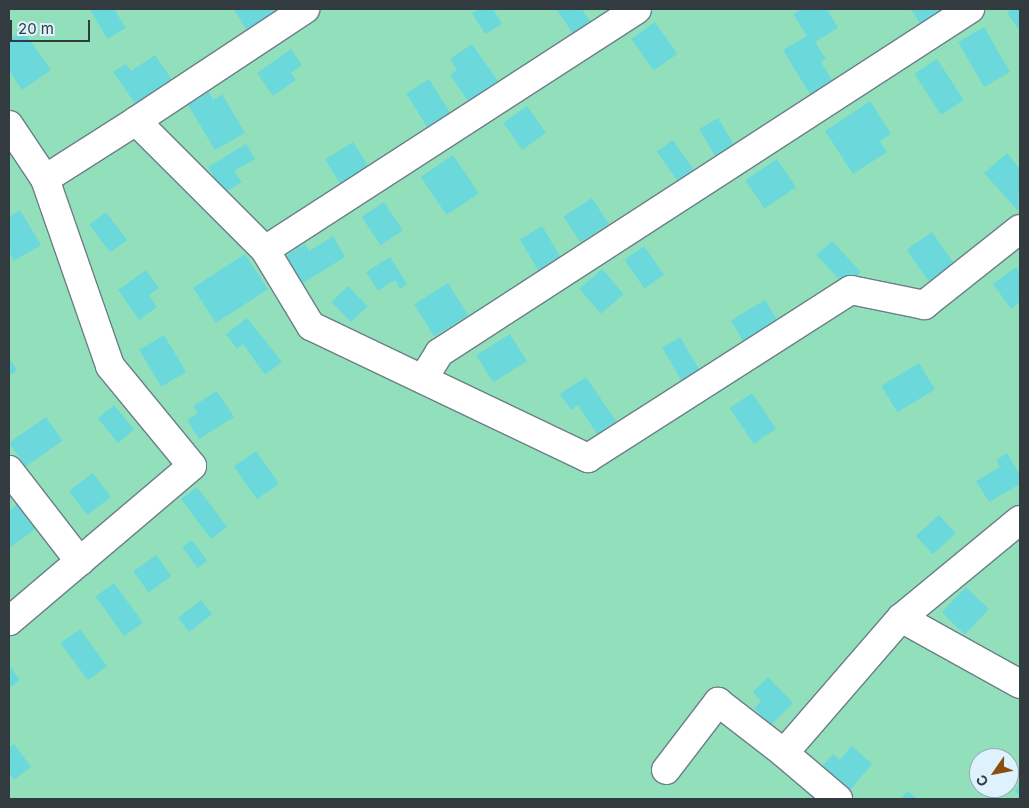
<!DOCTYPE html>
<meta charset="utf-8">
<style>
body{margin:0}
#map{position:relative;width:1029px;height:808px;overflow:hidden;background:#d1e5f0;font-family:Inter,sans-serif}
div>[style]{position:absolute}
.green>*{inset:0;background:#91e0bb}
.building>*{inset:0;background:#6bd9db;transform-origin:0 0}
.roads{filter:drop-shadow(1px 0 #6c7e88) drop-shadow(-1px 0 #6c7e88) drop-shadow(0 1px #6c7e88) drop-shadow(0 -1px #6c7e88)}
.minor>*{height:28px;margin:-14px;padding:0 14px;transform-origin:14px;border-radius:14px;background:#fff}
span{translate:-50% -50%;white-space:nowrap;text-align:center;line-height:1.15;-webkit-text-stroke:4.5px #def2fe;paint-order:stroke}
.frame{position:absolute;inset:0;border:10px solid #323b3f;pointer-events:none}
.north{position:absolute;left:969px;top:748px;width:50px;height:50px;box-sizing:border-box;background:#def2fe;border:1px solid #99a9b2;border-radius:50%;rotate:237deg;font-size:14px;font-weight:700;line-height:20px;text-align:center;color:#323b3f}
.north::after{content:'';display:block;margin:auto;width:18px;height:22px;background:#8a4e0d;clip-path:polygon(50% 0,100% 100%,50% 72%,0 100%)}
.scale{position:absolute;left:10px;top:20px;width:80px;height:22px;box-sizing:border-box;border:2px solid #323b3f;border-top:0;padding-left:6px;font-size:15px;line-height:18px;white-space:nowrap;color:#323b3f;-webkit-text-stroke:4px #def2fe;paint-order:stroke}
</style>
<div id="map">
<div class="green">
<i style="clip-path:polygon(evenodd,9px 9px,1020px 9px,1020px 799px,9px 799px,9px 9px,979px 758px,1009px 758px,1009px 788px,979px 788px,979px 758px)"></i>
</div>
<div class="building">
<i style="clip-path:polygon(90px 9px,114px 9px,126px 28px,107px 39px)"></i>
<i style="clip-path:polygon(234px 9px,278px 9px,280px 11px,247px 31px)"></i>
<i style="clip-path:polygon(480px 9px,493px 9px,502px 24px,485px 34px,472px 13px)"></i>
<i style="clip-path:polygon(556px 9px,582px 9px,591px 23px,574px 35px)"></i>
<i style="clip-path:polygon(802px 9px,827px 9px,838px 28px,815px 42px,826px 59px,821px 62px,834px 83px,811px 96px,783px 50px,807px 36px,793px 14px)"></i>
<i style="clip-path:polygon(911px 9px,945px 9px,920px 24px)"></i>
<i style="clip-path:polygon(1011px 9px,1020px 9px,1020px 32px,1007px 12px)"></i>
<i style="left:655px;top:22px;width:39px;height:29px;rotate:55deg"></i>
<i style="left:984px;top:27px;width:52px;height:30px;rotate:60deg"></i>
<i style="clip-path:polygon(23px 30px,51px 70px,22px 90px,9px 70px,9px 39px)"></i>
<i style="clip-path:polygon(472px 44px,498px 81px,468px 101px,450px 75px,457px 70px,450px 59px)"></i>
<i style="clip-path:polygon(291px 49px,302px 65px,291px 73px,296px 80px,273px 96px,257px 73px)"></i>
<i style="clip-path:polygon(155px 55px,172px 80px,136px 105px,113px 72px,126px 64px,131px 71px)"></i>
<i style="left:937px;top:59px;width:49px;height:27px;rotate:57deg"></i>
<i style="left:429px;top:79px;width:44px;height:27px;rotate:58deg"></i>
<i style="clip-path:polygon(209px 92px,213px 100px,222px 94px,245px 133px,215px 150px,188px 105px)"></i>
<i style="clip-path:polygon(870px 101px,891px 134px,880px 141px,887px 152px,853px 174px,825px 131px)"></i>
<i style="left:527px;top:106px;width:33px;height:29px;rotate:55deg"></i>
<i style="left:718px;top:118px;width:33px;height:22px;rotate:59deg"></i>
<i style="left:673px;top:140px;width:38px;height:20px;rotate:55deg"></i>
<i style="left:353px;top:142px;width:36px;height:33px;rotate:58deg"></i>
<i style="clip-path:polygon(246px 144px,255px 159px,234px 171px,242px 182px,224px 193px,208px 167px)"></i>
<i style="clip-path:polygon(1007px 153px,1020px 169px,1018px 211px,984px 173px)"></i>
<i style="left:453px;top:155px;width:46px;height:39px;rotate:56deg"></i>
<i style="left:777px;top:159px;width:34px;height:38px;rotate:56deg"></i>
<i style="left:592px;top:198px;width:31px;height:34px;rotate:57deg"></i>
<i style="left:384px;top:202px;width:34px;height:27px;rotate:56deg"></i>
<i style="clip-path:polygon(20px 210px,41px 245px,14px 261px,9px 251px,9px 217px)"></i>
<i style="left:106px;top:212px;width:35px;height:21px;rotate:53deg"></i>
<i style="left:542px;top:226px;width:39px;height:26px;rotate:59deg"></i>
<i style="left:932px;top:232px;width:38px;height:31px;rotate:55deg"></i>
<i style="clip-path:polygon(333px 236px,345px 257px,298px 286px,282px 258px,305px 244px,309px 251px)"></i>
<i style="left:832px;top:241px;width:42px;height:21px;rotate:47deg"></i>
<i style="left:644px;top:246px;width:35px;height:24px;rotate:55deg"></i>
<i style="left:245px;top:254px;width:42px;height:62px;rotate:57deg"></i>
<i style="clip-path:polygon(390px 257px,407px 284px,400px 289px,395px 280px,378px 291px,366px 272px)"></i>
<i style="clip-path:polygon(1016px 267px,1020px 273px,1020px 302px,1011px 309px,993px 284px)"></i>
<i style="left:602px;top:269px;width:33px;height:30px;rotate:49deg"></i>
<i style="clip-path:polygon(146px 270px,159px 288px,149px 295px,157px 307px,139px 320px,118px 290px)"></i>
<i style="left:448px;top:283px;width:38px;height:40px;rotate:58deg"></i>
<i style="left:348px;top:286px;width:28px;height:23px;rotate:46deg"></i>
<i style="left:765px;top:300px;width:31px;height:40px;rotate:59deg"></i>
<i style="clip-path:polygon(247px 318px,282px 362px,265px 375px,243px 344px,237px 349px,226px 334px)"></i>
<i style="left:510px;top:334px;width:32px;height:40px;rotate:58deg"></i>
<i style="left:164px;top:335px;width:43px;height:29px;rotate:59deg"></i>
<i style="left:680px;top:337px;width:44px;height:21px;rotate:59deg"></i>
<i style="clip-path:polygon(9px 358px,17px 370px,9px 376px)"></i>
<i style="left:919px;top:363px;width:31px;height:44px;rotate:59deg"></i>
<i style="clip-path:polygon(586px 377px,618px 424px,599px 437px,578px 405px,571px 410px,560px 394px)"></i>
<i style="clip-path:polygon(217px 391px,234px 417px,199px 439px,187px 420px,198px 413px,193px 406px)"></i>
<i style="left:752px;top:393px;width:43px;height:27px;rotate:56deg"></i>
<i style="left:114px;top:405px;width:32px;height:21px;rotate:51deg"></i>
<i style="left:46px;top:417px;width:29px;height:45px;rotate:55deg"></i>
<i style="left:256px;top:451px;width:40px;height:27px;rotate:55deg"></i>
<i style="clip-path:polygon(1007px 453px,1020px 475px,1020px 484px,989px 502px,976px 481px,1000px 467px,996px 460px)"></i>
<i style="left:93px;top:473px;width:30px;height:30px;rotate:53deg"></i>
<i style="left:197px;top:487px;width:50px;height:20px;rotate:53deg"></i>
<i style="clip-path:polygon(19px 503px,37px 528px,9px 548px,9px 511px)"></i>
<i style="left:939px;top:515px;width:25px;height:31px;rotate:48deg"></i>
<i style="left:192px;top:540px;width:26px;height:12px;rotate:54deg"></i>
<i style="left:156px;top:555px;width:26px;height:28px;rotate:54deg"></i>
<i style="left:114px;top:583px;width:49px;height:23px;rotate:54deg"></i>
<i style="left:966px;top:587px;width:32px;height:35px;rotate:44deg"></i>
<i style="left:201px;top:600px;width:18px;height:29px;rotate:52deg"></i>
<i style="left:80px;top:629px;width:46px;height:24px;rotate:54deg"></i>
<i style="clip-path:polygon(9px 665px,20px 680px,9px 688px)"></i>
<i style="clip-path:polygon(768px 677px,793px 703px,771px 725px,754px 708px,761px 701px,753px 692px)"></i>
<i style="clip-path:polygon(14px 744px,31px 767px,14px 780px,9px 773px,9px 748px)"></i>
<i style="clip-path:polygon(852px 746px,872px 764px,845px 796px,817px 772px,833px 754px,840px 760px)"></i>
<i style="clip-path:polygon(1020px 784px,1020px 796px,1015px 791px)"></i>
<i style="clip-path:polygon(907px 791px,918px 799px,901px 799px)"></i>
</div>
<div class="roads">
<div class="minor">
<i style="left:136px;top:121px;width:203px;rotate:-33.5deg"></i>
<i style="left:9px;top:125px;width:65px;rotate:56.3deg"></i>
<i style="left:45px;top:179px;width:198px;rotate:70.8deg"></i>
<i style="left:110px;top:366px;width:129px;rotate:50.6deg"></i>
<i style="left:192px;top:466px;width:240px;rotate:139.7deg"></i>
<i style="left:45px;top:179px;width:108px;rotate:-32.5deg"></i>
<i style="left:136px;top:121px;width:182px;rotate:45deg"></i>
<i style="left:265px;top:250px;width:89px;rotate:58.8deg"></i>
<i style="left:311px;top:326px;width:307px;rotate:25.5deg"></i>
<i style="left:588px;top:458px;width:312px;rotate:-32.6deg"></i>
<i style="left:851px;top:290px;width:75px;rotate:11.6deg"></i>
<i style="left:924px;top:305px;width:122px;rotate:-38.4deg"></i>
<i style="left:265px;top:250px;width:443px;rotate:-32.9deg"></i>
<i style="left:423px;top:379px;width:31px;rotate:-58deg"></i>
<i style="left:439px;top:353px;width:633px;rotate:-32.94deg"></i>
<i style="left:9px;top:470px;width:116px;rotate:52.3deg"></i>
<i style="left:901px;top:618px;width:136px;rotate:29deg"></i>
<i style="left:784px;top:753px;width:179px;rotate:-49.1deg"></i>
<i style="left:901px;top:618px;width:154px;rotate:-39.5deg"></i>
<i style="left:666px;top:770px;width:86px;rotate:-52.6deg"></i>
<i style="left:718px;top:702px;width:83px;rotate:37.7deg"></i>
<i style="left:784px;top:753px;width:71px;rotate:40.4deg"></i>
</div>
</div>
<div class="frame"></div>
<div class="north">С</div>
<div class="scale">20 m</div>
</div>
